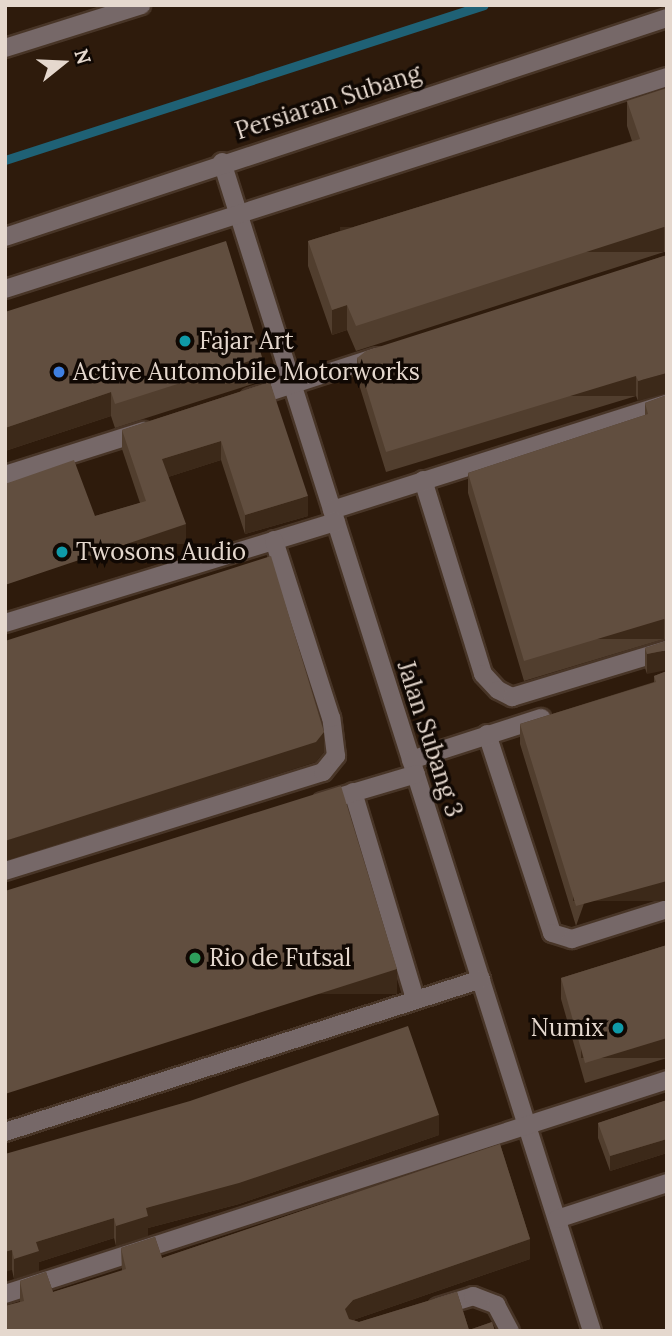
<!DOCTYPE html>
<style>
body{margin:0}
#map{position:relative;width:672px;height:1336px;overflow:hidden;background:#2e1b0c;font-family:Lora,serif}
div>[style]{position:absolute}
.stream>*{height:9px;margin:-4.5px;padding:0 4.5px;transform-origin:4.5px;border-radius:4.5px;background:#1f6175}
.roads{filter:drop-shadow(2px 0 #483527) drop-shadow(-2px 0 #483527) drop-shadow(0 2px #483527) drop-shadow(0 -2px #483527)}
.minor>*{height:18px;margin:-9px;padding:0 9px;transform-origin:9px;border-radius:9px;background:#766868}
.wall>*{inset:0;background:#513e2e}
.shaded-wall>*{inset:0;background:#3c2919;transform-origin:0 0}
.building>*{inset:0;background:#614e3f}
.dots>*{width:19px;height:19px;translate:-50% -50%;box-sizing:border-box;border:4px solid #100803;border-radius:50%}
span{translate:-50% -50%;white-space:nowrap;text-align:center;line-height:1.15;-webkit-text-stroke:7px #100803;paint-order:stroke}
.street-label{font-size:24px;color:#e5d8ce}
.poi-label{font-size:24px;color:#e5d8ce}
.left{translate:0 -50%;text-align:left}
.right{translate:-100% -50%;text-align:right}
.frame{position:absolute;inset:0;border:7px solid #e5d8ce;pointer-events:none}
.north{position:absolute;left:28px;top:28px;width:70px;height:70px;-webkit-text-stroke:5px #100803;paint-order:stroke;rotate:72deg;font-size:19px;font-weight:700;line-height:28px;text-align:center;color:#e5d8ce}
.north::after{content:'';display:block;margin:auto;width:24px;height:32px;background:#e5d8ce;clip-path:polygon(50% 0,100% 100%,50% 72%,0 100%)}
</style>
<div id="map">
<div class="stream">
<i style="left:5px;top:160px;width:503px;rotate:-17.93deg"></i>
</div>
<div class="roads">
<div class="minor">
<i style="left:5px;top:48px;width:143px;rotate:-17.5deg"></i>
<i style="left:222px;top:162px;width:1226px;rotate:72.44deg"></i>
<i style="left:5px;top:237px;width:697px;rotate:-18.31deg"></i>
<i style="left:5px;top:289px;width:695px;rotate:-17.76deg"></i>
<i style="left:250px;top:398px;width:133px;rotate:-17.9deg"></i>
<i style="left:5px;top:475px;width:146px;rotate:-17.6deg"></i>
<i style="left:423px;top:480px;width:203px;rotate:72.8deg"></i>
<i style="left:483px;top:674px;width:22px;rotate:47deg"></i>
<i style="left:498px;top:690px;width:16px;rotate:27deg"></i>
<i style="left:512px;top:697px;width:162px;rotate:-16.9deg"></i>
<i style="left:332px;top:510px;width:351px;rotate:-17.6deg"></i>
<i style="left:5px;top:623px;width:346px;rotate:-17deg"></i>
<i style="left:487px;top:734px;width:209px;rotate:71.9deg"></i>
<i style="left:552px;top:933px;width:21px;rotate:17deg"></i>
<i style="left:572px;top:939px;width:100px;rotate:-17.5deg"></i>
<i style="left:411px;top:760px;width:137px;rotate:-17.9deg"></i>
<i style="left:353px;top:792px;width:216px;rotate:73.3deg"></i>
<i style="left:322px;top:802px;width:98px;rotate:-16.6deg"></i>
<i style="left:5px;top:871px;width:333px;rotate:-17.3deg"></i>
<i style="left:323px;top:772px;width:21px;rotate:-51deg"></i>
<i style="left:336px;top:756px;width:38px;rotate:-97deg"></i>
<i style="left:331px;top:718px;width:187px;rotate:-107.8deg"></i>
<i style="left:5px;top:1132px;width:500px;rotate:-17.8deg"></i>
<i style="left:557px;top:1219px;width:116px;rotate:-18.1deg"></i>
<i style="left:5px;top:1294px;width:696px;rotate:-17.91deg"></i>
<i style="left:438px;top:1307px;width:37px;rotate:-17deg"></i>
<i style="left:473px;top:1296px;width:25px;rotate:21deg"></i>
<i style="left:496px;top:1305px;width:30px;rotate:62deg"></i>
</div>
</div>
<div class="wall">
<i style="clip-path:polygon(667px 88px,667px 253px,664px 252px,356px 351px,347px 330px,332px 335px,308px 266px,308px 241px,632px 141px,627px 126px,627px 101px)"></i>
<i style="clip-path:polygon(667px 255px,638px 401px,636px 396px,386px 472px,357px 378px,357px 358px)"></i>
<i style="clip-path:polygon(5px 312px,262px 381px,115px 428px,111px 416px,5px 451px)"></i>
<i style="clip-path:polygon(270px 382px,308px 516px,245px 534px,221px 460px,168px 477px,186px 544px,95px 516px,140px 503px,122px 449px,122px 430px)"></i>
<i style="clip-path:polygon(667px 395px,667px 641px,664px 639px,524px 681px,468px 493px,468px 473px,645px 415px,645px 403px)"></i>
<i style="clip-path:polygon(667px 641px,647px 674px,645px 668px,645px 648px)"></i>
<i style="clip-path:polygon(667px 671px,576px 926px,520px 744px,520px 724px,654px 682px,654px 676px)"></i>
<i style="clip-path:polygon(667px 945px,667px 1058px,585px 1083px,561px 999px,561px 978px)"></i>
<i style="clip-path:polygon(667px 1100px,667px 1153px,610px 1171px,598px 1138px,598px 1123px)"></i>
<i style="clip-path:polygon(439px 1135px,239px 1204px,148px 1228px,148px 1236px,116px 1246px,114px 1238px,39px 1262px,39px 1271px,14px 1279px,12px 1270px,5px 1154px)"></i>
<i style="clip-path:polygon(500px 1144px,530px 1239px,530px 1259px,353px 1320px,359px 1322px,457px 1292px,469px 1330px,492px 1322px,495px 1331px,5px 1331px,5px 1306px,20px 1302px,20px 1281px,46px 1272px,53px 1292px,122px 1271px,121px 1248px,155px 1237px,162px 1258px)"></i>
</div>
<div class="shaded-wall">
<i style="left:664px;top:227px;width:25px;height:324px;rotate:90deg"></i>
<i style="clip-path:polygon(347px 305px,347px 330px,332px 335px,332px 310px)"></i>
<i style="left:262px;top:357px;width:24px;height:154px;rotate:90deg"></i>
<i style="clip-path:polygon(667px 373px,667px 393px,638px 401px,638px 381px)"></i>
<i style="left:636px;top:376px;width:20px;height:261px;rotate:90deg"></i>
<i style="clip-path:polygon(111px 392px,111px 416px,5px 451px,5px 428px)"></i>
<i style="clip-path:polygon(221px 441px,221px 460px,162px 479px,162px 459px)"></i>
<i style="clip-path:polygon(308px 496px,308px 516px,245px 534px,245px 515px)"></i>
<i style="left:186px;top:524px;width:20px;height:191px;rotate:90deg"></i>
<i style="left:664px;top:619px;width:20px;height:146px;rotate:90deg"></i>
<i style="clip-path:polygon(667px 650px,667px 670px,647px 674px,647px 654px)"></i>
<i style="clip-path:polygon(324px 732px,324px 752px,316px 762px,5px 861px,5px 841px)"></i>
<i style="left:667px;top:881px;width:20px;height:94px;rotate:90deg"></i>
<i style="left:397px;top:969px;width:25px;height:411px;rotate:90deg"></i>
<i style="left:667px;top:1038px;width:20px;height:86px;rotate:90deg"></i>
<i style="clip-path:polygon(439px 1115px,439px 1135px,239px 1204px,148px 1228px,148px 1236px,116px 1246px,116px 1226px,146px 1208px)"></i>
<i style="clip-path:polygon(667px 1139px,667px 1153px,610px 1171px,610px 1156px)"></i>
<i style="clip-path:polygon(114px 1218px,114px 1238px,39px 1262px,39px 1271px,14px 1279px,14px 1259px,36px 1242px)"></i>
<i style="clip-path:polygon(530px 1239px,530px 1259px,353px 1320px,345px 1329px,345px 1309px,353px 1300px)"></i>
<i style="clip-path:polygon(12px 1250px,12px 1270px,5px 1272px,5px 1252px)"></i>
</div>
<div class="building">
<i style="clip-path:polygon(667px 88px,667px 228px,664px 227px,356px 326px,347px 305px,332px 310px,308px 241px,640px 139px,627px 101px)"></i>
<i style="clip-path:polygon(226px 241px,262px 357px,115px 404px,111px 392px,5px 428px,5px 312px)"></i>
<i style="clip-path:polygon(667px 255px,667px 373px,638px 381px,636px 376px,386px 452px,357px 358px,366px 351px)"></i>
<i style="clip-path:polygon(270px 382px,308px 496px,245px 515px,221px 441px,162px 459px,186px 524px,5px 585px,5px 484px,74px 460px,95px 516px,146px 501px,122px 430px)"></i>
<i style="clip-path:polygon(667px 395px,667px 621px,664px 619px,524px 661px,468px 473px,648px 414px,645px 403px)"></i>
<i style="clip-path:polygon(271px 556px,324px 732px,316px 742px,5px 841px,5px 641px)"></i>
<i style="clip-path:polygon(667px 641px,667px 650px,647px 654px,645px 648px)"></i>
<i style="clip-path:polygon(667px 671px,667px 881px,576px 906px,520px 724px,656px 682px,654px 676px)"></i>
<i style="clip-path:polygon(341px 786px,397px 969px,5px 1094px,5px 891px)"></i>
<i style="clip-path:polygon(667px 945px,667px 1038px,585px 1063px,561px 978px)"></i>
<i style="clip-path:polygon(408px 1026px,439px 1115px,239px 1183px,146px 1208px,148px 1216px,116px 1226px,114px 1218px,36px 1242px,39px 1251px,14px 1259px,12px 1250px,5px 1252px,5px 1154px,190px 1101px)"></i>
<i style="clip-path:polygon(667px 1100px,667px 1139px,610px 1156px,598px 1123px)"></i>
<i style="clip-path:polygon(500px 1144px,530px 1239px,353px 1300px,345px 1309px,349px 1319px,359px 1322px,457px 1292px,469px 1330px,492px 1322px,495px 1331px,5px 1331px,5px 1306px,24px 1301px,20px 1281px,46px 1272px,53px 1292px,126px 1269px,121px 1248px,155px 1237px,162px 1258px)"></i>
</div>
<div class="dots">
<i style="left:185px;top:341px;background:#0f9aa8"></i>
<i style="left:59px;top:372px;background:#3f7fe0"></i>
<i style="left:62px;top:552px;background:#0f9aa8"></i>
<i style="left:195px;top:958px;background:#2e9e5b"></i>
<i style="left:618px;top:1028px;background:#0f9aa8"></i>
</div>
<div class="street-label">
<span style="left:328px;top:102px;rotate:-18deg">Persiaran Subang</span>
<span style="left:430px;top:739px;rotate:72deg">Jalan Subang 3</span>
</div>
<div class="poi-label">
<span class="left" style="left:199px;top:341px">Fajar Art</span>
<span class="left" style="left:73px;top:372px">Active Automobile Motorworks</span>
<span class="left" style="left:76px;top:552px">Twosons Audio</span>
<span class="left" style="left:209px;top:958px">Rio de Futsal</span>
<span class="right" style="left:604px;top:1028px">Numix</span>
</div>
<div class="frame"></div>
<div class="north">N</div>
</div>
